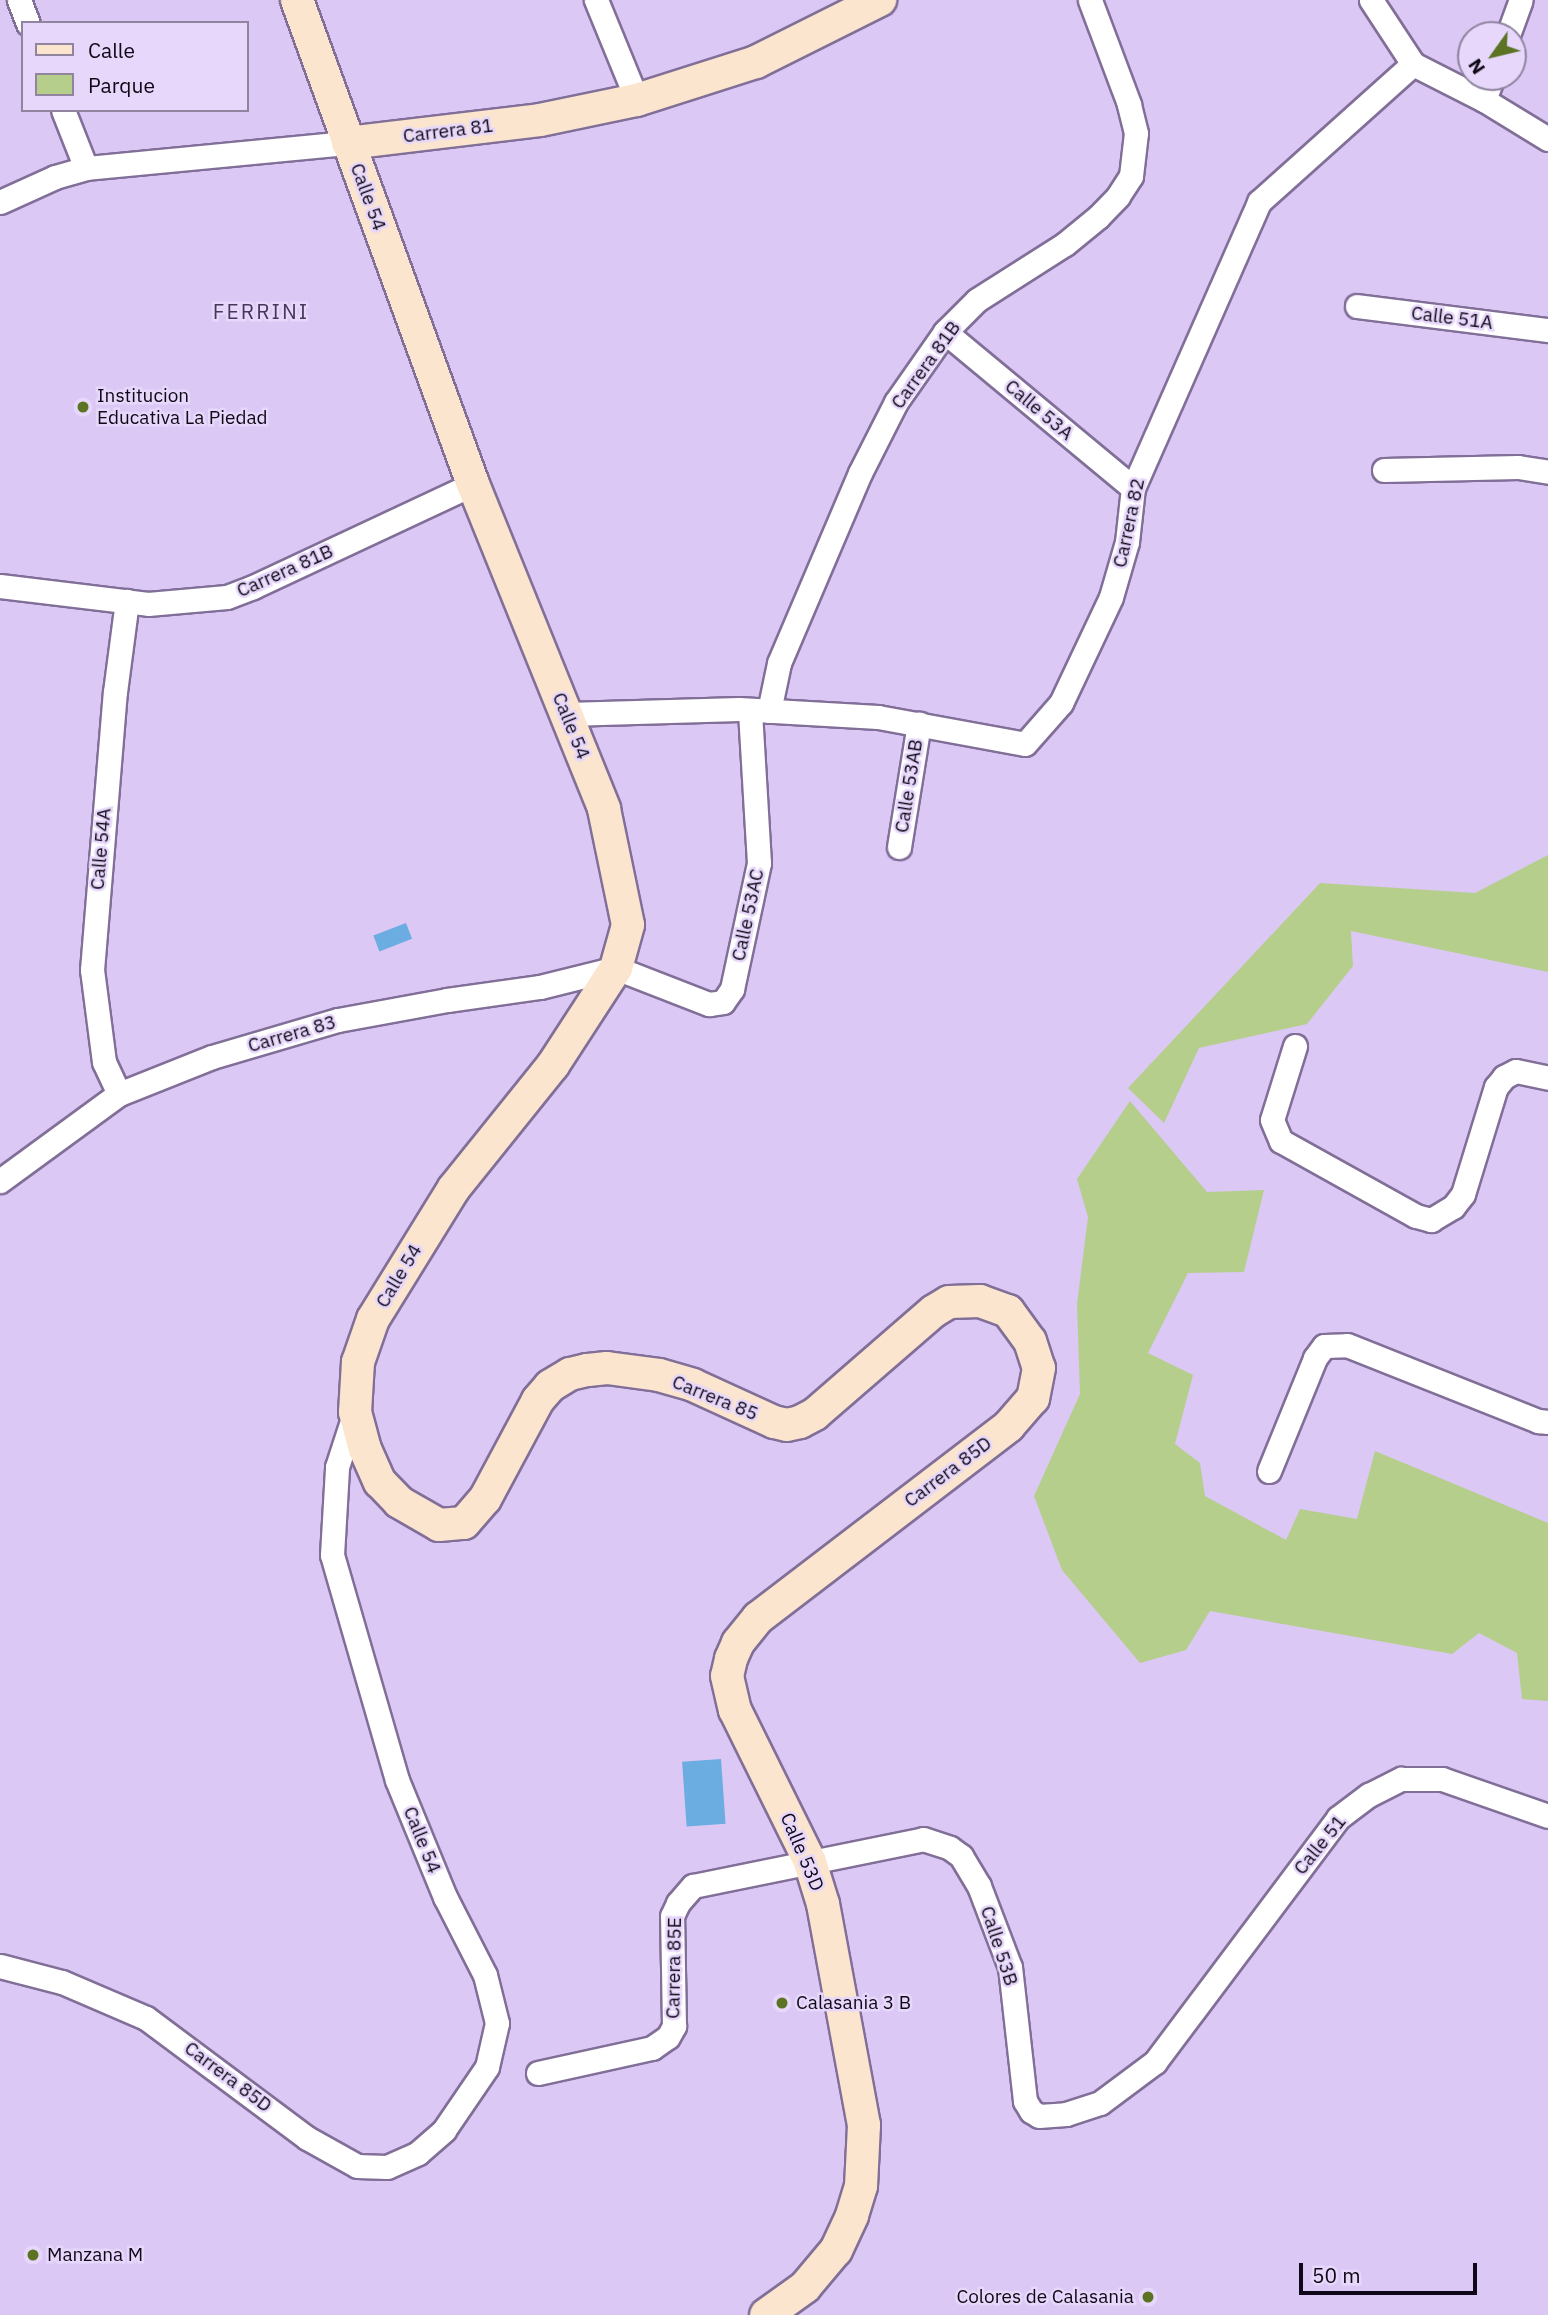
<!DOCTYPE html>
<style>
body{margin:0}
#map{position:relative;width:1548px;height:2315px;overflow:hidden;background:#dbc8f5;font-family:"IBM Plex Sans",sans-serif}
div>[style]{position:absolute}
.green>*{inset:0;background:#b6ce8c}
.water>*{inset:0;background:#6bace1;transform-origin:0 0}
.roads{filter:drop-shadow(2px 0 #816f98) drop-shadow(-2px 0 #816f98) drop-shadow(0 2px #816f98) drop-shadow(0 -2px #816f98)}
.street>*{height:23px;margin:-11.5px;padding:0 11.5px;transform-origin:11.5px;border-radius:11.5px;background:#fff}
.secondary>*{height:32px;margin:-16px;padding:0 16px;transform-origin:16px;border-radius:16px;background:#fbe5ce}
.dots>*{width:19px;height:19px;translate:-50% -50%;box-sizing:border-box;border:4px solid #e6d7fb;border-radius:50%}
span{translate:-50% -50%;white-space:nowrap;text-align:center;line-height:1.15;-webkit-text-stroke:5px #e6d7fb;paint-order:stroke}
.street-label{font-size:19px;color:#0f0816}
.poi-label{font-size:19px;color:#0f0816}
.left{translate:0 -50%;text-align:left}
.right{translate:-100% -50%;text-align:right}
.neighbourhood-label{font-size:21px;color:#47375b;letter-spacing:2px}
.legend{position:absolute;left:21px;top:21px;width:228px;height:91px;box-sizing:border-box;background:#e6d7fb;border:2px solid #90849f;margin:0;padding:9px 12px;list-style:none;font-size:21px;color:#0f0816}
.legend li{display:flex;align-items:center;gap:14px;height:35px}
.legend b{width:35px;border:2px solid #90849f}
.north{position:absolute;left:1457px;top:21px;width:70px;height:70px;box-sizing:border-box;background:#e6d7fb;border:2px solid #90849f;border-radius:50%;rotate:236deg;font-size:19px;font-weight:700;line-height:28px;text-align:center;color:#0f0816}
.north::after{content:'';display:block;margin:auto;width:24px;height:32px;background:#5c7324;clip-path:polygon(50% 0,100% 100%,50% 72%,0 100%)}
.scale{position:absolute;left:1299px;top:2263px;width:178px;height:32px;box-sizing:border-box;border:4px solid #0f0816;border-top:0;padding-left:9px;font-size:21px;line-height:24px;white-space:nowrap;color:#0f0816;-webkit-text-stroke:5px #e6d7fb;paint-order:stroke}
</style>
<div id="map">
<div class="green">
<i style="clip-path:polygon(1548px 855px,1548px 972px,1351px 931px,1353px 966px,1307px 1024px,1199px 1048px,1164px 1123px,1128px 1088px,1320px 883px,1475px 893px)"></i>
<i style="clip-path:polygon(1130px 1101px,1207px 1192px,1264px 1190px,1244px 1272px,1188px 1273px,1148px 1353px,1193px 1375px,1175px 1444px,1200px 1463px,1205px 1496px,1286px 1540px,1300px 1509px,1357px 1519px,1375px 1451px,1548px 1523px,1548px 1701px,1522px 1699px,1517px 1653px,1479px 1633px,1452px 1654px,1210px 1611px,1186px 1650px,1140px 1663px,1062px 1570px,1034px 1496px,1080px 1394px,1077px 1304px,1088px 1217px,1077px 1179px)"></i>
</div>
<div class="water">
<i style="left:406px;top:923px;width:17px;height:35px;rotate:69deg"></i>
<i style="left:721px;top:1759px;width:65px;height:39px;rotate:86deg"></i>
</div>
<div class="roads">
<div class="street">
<i style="left:19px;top:0;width:25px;rotate:69deg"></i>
<i style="left:596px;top:0;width:108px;rotate:67.7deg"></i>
<i style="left:1371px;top:0;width:77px;rotate:56.7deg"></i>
<i style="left:1508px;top:35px;width:37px;rotate:-70deg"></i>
<i style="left:1413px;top:64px;width:80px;rotate:26.9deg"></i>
<i style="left:1484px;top:100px;width:75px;rotate:31.4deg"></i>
<i style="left:1484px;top:100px;width:25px;rotate:-69deg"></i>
<i style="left:63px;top:110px;width:62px;rotate:68.4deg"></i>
<i style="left:0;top:202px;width:60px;rotate:-24.4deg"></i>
<i style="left:55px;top:177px;width:32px;rotate:-16deg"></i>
<i style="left:86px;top:168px;width:263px;rotate:-5.5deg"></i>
<i style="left:1357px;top:306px;width:193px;rotate:7.2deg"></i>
<i style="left:945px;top:332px;width:244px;rotate:39.7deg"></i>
<i style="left:1384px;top:470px;width:134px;rotate:-1.3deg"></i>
<i style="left:1518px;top:467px;width:30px;rotate:9deg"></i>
<i style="left:0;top:586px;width:149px;rotate:6.9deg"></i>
<i style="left:148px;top:604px;width:79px;rotate:-5.1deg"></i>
<i style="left:227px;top:597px;width:28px;rotate:-21deg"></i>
<i style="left:253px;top:587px;width:243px;rotate:-25.1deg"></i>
<i style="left:769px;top:711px;width:49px;rotate:-78.2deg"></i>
<i style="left:779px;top:663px;width:207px;rotate:-66.9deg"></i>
<i style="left:860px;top:473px;width:80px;rotate:-63.1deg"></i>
<i style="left:896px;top:402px;width:85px;rotate:-55deg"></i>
<i style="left:945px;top:332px;width:45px;rotate:-45deg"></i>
<i style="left:977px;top:300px;width:104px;rotate:-32.5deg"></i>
<i style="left:1065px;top:244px;width:43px;rotate:-39.3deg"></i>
<i style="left:1098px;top:217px;width:29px;rotate:-46deg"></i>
<i style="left:1118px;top:196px;width:24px;rotate:-57deg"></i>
<i style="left:1131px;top:176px;width:43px;rotate:-83.4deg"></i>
<i style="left:1136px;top:133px;width:30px;rotate:-104deg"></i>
<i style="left:1129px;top:104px;width:111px;rotate:-110.6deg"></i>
<i style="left:567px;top:714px;width:172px;rotate:-1.7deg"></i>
<i style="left:739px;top:709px;width:139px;rotate:3.3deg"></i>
<i style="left:878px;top:717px;width:149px;rotate:10.4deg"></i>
<i style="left:1025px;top:744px;width:55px;rotate:-48.7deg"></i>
<i style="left:1061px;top:703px;width:117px;rotate:-64.7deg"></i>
<i style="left:1111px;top:597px;width:57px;rotate:-73.8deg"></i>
<i style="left:1127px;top:542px;width:54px;rotate:-83.7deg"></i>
<i style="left:1133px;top:488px;width:313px;rotate:-66.2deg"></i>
<i style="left:1259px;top:202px;width:207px;rotate:-41.9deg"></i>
<i style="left:899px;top:847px;width:125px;rotate:-80.8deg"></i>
<i style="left:1295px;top:1046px;width:77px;rotate:107.3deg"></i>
<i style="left:1272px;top:1120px;width:23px;rotate:67deg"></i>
<i style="left:1281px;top:1141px;width:154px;rotate:29.1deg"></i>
<i style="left:1416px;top:1216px;width:16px;rotate:15deg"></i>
<i style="left:1431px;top:1220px;width:26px;rotate:-31deg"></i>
<i style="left:1453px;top:1207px;width:16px;rotate:-52deg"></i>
<i style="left:1463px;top:1194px;width:112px;rotate:-72.9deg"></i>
<i style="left:1496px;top:1087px;width:13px;rotate:-51deg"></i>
<i style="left:1504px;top:1077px;width:13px;rotate:-27deg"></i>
<i style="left:1516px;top:1071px;width:33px;rotate:12deg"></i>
<i style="left:119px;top:1094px;width:35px;rotate:-115deg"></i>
<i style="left:104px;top:1062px;width:93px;rotate:-97.4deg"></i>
<i style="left:92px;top:970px;width:279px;rotate:-85.3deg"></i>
<i style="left:115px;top:692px;width:92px;rotate:-82.5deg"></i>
<i style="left:0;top:1181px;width:147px;rotate:-36.2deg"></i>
<i style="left:119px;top:1094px;width:100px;rotate:-21.7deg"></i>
<i style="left:212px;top:1057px;width:131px;rotate:-16.4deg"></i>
<i style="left:338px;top:1020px;width:111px;rotate:-10.4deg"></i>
<i style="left:447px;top:1000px;width:94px;rotate:-8deg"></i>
<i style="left:540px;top:987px;width:78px;rotate:-14deg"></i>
<i style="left:616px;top:968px;width:100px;rotate:21.2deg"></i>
<i style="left:709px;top:1004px;width:14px;rotate:-8deg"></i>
<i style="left:723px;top:1002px;width:16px;rotate:-55deg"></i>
<i style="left:732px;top:989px;width:129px;rotate:-77.9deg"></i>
<i style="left:759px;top:863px;width:153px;rotate:-93.4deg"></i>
<i style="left:1269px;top:1471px;width:122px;rotate:-67.8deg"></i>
<i style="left:1315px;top:1358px;width:15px;rotate:-53deg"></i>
<i style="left:1324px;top:1346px;width:23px;rotate:-2deg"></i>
<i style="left:1347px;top:1345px;width:206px;rotate:21.7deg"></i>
<i style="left:1538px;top:1421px;width:10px;rotate:6deg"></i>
<i style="left:0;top:1966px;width:64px;rotate:14.5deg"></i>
<i style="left:62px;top:1982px;width:91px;rotate:23.2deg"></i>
<i style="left:146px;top:2018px;width:201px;rotate:36.7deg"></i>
<i style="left:307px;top:2138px;width:57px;rotate:29.2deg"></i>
<i style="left:357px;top:2166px;width:30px;rotate:2deg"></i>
<i style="left:387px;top:2167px;width:34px;rotate:-24deg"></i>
<i style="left:418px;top:2153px;width:35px;rotate:-41deg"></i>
<i style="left:444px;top:2130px;width:76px;rotate:-55.7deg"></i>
<i style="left:487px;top:2067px;width:45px;rotate:-77.2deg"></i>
<i style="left:497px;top:2023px;width:49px;rotate:-104deg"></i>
<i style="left:485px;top:1975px;width:88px;rotate:-117.1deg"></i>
<i style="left:445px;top:1897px;width:126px;rotate:-112.3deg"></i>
<i style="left:397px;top:1780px;width:234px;rotate:-106.1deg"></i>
<i style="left:332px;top:1555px;width:88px;rotate:-86.7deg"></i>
<i style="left:337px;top:1467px;width:58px;rotate:-71.9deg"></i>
<i style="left:538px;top:2073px;width:117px;rotate:-12.4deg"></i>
<i style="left:652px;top:2048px;width:19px;rotate:-35deg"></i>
<i style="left:668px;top:2037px;width:13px;rotate:-61deg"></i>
<i style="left:674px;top:2026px;width:110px;rotate:-91deg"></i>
<i style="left:672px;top:1916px;width:14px;rotate:-65deg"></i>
<i style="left:678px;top:1903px;width:23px;rotate:-49deg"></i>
<i style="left:693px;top:1886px;width:235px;rotate:-11.5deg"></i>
<i style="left:923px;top:1839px;width:28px;rotate:18deg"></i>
<i style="left:950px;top:1848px;width:14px;rotate:36deg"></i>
<i style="left:961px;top:1856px;width:35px;rotate:59deg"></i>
<i style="left:979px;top:1886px;width:87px;rotate:69.1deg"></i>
<i style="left:1010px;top:1967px;width:135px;rotate:83.6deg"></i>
<i style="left:1025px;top:2101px;width:12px;rotate:59deg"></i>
<i style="left:1031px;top:2111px;width:9px;rotate:32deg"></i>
<i style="left:1039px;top:2116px;width:27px;rotate:-4deg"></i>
<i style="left:1066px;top:2114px;width:36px;rotate:-18deg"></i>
<i style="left:1100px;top:2103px;width:69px;rotate:-36.7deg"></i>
<i style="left:1155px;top:2062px;width:305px;rotate:-53.1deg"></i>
<i style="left:1338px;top:1818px;width:39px;rotate:-37deg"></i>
<i style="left:1369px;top:1795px;width:36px;rotate:-27deg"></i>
<i style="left:1401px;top:1779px;width:41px"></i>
<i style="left:1442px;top:1779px;width:112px;rotate:19.2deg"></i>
</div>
<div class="secondary">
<i style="left:297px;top:0;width:515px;rotate:70.02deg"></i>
<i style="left:473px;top:484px;width:350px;rotate:68deg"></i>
<i style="left:604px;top:809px;width:118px;rotate:78.3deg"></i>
<i style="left:628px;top:925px;width:45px;rotate:105.6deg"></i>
<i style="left:616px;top:968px;width:116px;rotate:123deg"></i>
<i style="left:553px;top:1065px;width:158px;rotate:128.8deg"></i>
<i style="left:454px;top:1188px;width:154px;rotate:121.7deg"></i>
<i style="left:373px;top:1319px;width:46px;rotate:109.2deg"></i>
<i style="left:358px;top:1362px;width:50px;rotate:93.4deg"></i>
<i style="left:355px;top:1412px;width:38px;rotate:75deg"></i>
<i style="left:365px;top:1449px;width:36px;rotate:66deg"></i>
<i style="left:380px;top:1482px;width:28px;rotate:46deg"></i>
<i style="left:399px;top:1502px;width:46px;rotate:29.9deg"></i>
<i style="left:439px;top:1525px;width:25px;rotate:-5deg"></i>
<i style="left:464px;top:1523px;width:32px;rotate:-49deg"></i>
<i style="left:485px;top:1499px;width:112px;rotate:-61.8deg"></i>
<i style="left:538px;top:1400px;width:18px;rotate:-49deg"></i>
<i style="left:550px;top:1386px;width:23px;rotate:-31deg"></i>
<i style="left:570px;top:1374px;width:18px;rotate:-13deg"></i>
<i style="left:588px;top:1370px;width:19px;rotate:-6deg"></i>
<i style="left:607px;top:1368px;width:52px;rotate:7.7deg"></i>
<i style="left:659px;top:1375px;width:35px;rotate:16deg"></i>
<i style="left:693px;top:1385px;width:89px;rotate:24.6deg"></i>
<i style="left:774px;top:1422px;width:13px;rotate:13deg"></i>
<i style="left:787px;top:1425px;width:13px;rotate:-13deg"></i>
<i style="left:800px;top:1422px;width:17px;rotate:-28deg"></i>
<i style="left:815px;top:1414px;width:157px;rotate:-40.9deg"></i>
<i style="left:934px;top:1311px;width:17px;rotate:-31deg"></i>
<i style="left:949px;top:1302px;width:31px;rotate:-2deg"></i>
<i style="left:980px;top:1301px;width:30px;rotate:20deg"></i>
<i style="left:1008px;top:1311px;width:37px;rotate:54deg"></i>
<i style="left:1030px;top:1341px;width:28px;rotate:72deg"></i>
<i style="left:1039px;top:1368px;width:31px;rotate:101deg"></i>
<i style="left:1033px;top:1398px;width:37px;rotate:131deg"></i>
<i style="left:1009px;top:1426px;width:316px;rotate:142.6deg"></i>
<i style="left:758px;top:1618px;width:32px;rotate:129deg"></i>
<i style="left:738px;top:1643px;width:17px;rotate:114deg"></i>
<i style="left:731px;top:1659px;width:17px;rotate:103deg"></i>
<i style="left:727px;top:1676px;width:35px;rotate:77deg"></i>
<i style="left:735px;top:1710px;width:169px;rotate:63.7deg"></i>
<i style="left:810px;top:1862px;width:44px;rotate:72.8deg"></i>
<i style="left:823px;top:1904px;width:225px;rotate:79.5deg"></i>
<i style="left:864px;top:2125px;width:61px;rotate:92.8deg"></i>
<i style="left:861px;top:2186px;width:31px;rotate:107deg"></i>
<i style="left:852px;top:2216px;width:38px;rotate:115deg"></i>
<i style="left:836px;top:2250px;width:48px;rotate:130deg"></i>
<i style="left:805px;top:2287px;width:48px;rotate:144.3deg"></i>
<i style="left:348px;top:143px;width:193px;rotate:-6.8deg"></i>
<i style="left:540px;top:120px;width:99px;rotate:-11.7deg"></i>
<i style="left:637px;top:100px;width:125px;rotate:-17.7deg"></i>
<i style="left:756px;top:62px;width:139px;rotate:-26.6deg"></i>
</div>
</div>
<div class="dots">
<i style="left:83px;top:407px;background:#5c7324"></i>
<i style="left:782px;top:2003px;background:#5c7324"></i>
<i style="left:33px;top:2255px;background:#5c7324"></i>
<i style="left:1148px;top:2297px;background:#5c7324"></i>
</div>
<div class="street-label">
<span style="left:448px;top:131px;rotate:-7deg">Carrera 81</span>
<span style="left:368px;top:197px;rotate:70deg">Calle 54</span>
<span style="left:1452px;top:318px;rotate:7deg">Calle 51A</span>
<span style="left:926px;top:365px;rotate:-54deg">Carrera 81B</span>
<span style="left:1039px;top:410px;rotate:40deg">Calle 53A</span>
<span style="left:1129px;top:523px;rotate:-78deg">Carrera 82</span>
<span style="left:285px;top:571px;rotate:-24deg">Carrera 81B</span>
<span style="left:571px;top:726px;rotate:68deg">Calle 54</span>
<span style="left:909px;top:786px;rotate:-81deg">Calle 53AB</span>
<span style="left:101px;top:849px;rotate:-85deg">Calle 54A</span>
<span style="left:748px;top:915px;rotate:-78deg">Calle 53AC</span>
<span style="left:292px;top:1034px;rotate:-16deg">Carrera 83</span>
<span style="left:399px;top:1276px;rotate:-59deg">Calle 54</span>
<span style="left:715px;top:1398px;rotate:22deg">Carrera 85</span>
<span style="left:948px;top:1472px;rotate:-37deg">Carrera 85D</span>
<span style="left:422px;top:1840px;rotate:68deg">Calle 54</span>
<span style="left:1320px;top:1845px;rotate:-51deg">Calle 51</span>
<span style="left:802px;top:1852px;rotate:67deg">Calle 53D</span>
<span style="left:999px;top:1946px;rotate:72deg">Calle 53B</span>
<span style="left:674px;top:1968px;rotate:-89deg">Carrera 85E</span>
<span style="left:228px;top:2077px;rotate:37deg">Carrera 85D</span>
</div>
<div class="poi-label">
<span class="left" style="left:97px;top:407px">Institucion<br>Educativa La Piedad</span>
<span class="left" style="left:796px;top:2003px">Calasania 3 B</span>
<span class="left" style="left:47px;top:2255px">Manzana M</span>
<span class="right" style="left:1134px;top:2297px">Colores de Calasania</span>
</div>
<div class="neighbourhood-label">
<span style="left:261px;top:311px">FERRINI</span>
</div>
<ul class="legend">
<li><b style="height:9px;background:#fbe5ce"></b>Calle</li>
<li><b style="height:19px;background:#b6ce8c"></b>Parque</li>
</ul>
<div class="north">N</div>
<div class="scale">50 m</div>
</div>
